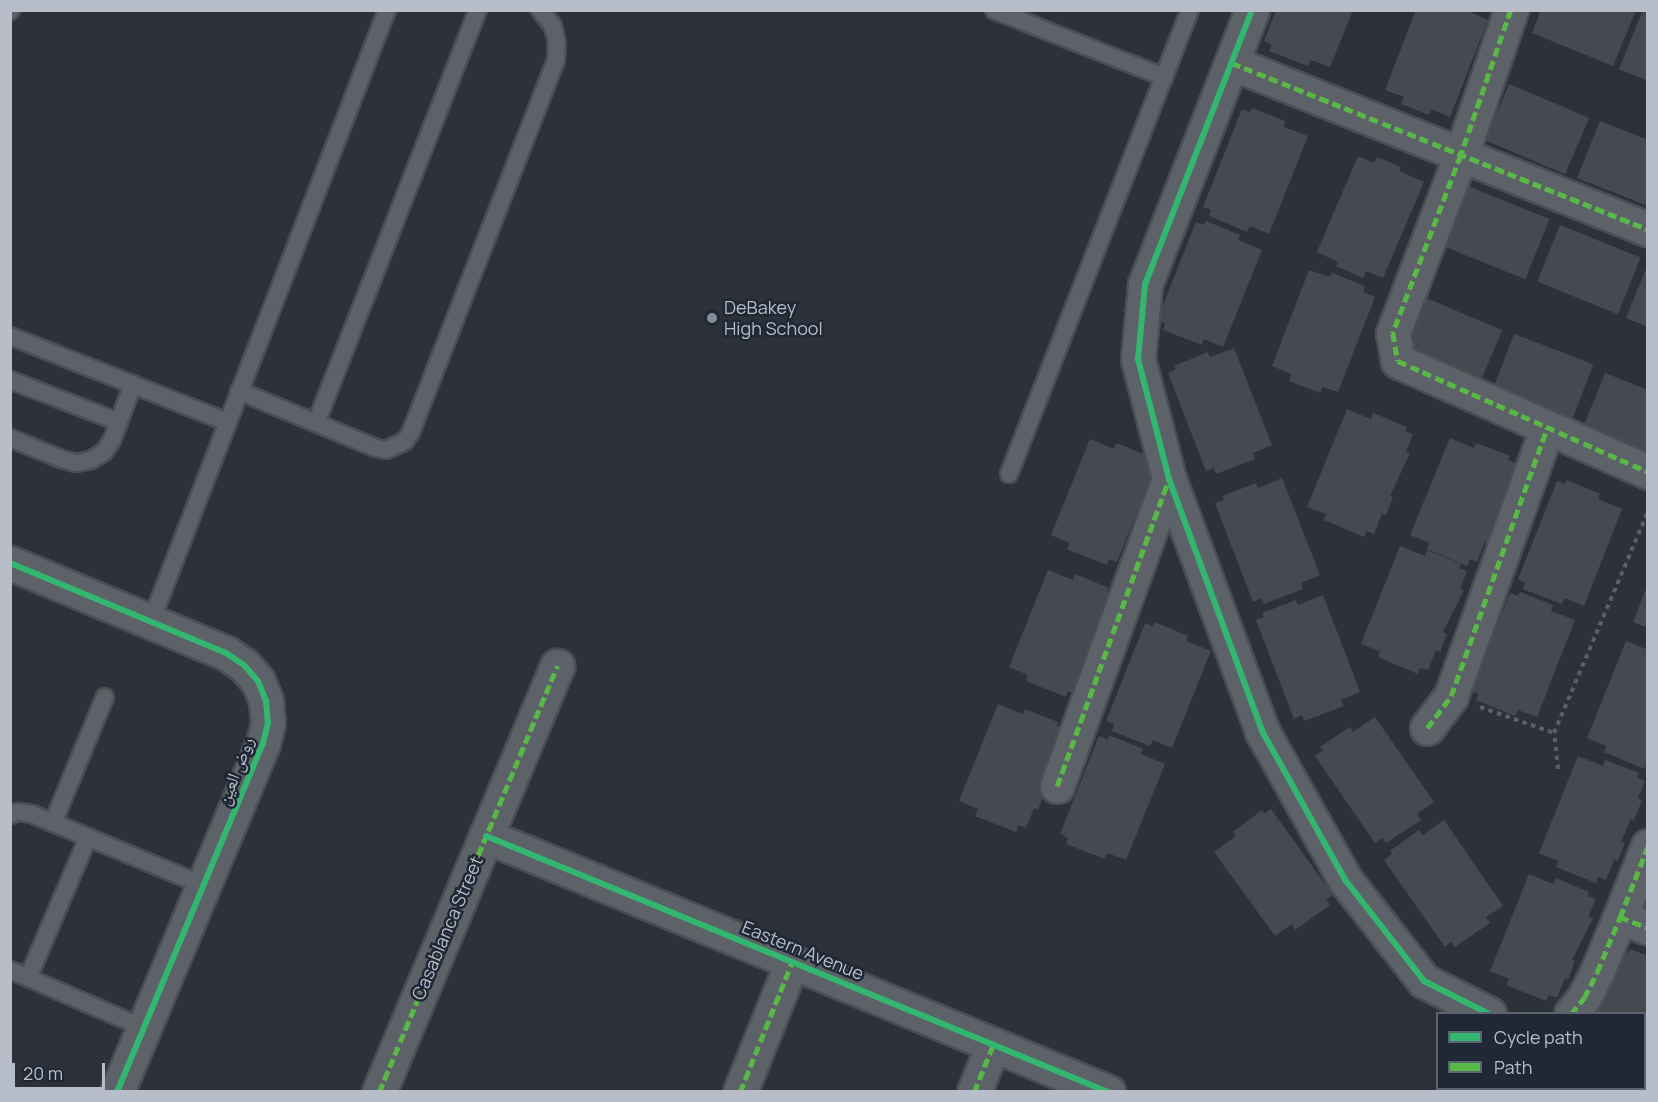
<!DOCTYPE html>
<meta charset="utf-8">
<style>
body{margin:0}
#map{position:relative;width:1658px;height:1102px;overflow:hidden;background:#2d323a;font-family:Manrope,"Noto Naskh Arabic",sans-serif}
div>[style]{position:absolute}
.building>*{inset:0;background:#464a50;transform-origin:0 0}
.path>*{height:4px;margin-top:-2px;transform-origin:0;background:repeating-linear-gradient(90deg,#5b6065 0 4.5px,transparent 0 9px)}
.roads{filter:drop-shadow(2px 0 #4b4e54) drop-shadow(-2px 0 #4b4e54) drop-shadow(0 2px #4b4e54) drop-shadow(0 -2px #4b4e54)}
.service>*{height:16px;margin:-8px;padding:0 8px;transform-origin:8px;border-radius:8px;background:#5d6168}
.minor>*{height:33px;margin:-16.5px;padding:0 16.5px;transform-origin:16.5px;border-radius:16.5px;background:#5d6168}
.quiet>*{height:4.5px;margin-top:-2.25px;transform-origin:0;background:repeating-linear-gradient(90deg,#58b947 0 9px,transparent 0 13.5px)}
.cycleway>*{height:6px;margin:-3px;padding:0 3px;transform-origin:3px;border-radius:3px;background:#33b770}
.dots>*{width:16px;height:16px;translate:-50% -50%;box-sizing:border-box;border:3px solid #202835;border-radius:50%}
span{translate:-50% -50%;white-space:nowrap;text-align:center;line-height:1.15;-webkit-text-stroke:5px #202835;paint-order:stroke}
.poi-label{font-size:18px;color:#b7beca}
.left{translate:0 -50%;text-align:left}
.street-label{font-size:18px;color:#b7beca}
.frame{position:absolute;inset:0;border:12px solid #b7beca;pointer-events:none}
.legend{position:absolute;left:1436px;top:1012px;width:210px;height:78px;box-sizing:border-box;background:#202835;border:2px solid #5c6471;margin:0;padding:8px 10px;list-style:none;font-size:18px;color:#b7beca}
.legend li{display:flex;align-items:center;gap:12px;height:30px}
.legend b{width:30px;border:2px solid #5c6471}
.scale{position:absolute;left:12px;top:1063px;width:93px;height:27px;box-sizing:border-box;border:3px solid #b7beca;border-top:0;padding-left:8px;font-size:18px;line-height:21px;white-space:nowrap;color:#b7beca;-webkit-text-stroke:4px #202835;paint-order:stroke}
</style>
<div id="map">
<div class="building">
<i style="clip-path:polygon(1276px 10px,1353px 10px,1330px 67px,1311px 60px,1308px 66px,1269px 51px,1272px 45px,1264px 41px)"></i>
<i style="clip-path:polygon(1416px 10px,1466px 10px,1488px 20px,1450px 117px,1431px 109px,1429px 115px,1401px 104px,1404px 97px,1385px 90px)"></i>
<i style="clip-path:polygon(1541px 10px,1636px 10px,1613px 66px,1532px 33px)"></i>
<i style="clip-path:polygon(1643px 10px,1648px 12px,1648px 81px,1619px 69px)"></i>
<i style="left:1509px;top:84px;width:87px;height:61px;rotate:23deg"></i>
<i style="clip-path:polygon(1252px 108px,1285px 121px,1284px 127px,1308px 136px,1269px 234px,1250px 226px,1247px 232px,1209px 216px,1211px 210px,1203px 207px,1242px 109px,1250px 112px)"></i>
<i style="clip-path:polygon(1600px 121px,1648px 140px,1648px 206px,1577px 178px)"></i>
<i style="clip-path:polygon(1358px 156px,1374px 163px,1377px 157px,1401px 167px,1399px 171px,1424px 182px,1383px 278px,1366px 271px,1363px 278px,1336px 266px,1338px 262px,1317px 252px)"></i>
<i style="left:1468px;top:186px;width:88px;height:65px;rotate:22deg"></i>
<i style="clip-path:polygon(1206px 221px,1240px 235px,1238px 240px,1262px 250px,1223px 347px,1204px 339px,1202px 345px,1163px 330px,1165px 324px,1157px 320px,1196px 222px,1204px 225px)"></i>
<i style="left:1560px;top:225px;width:87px;height:61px;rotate:22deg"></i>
<i style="clip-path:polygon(1647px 266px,1648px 266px,1648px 327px,1626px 318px)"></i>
<i style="clip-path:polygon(1309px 270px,1330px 277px,1332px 273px,1365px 286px,1363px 292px,1375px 297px,1338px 392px,1322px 387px,1320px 393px,1289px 381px,1291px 374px,1272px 366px)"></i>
<i style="left:1424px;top:297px;width:85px;height:61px;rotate:23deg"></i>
<i style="left:1514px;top:334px;width:85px;height:59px;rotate:21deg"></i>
<i style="clip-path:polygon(1234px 348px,1272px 445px,1253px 453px,1255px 459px,1216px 474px,1214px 468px,1206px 471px,1168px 373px,1176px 369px,1174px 366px,1208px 352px,1210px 357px)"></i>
<i style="clip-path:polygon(1605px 373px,1648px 390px,1648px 456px,1582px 430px)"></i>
<i style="clip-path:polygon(1347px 409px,1371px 419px,1373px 413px,1407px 427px,1405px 431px,1413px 434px,1406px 452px,1410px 453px,1390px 496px,1393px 497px,1386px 515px,1382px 513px,1374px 534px,1367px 531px,1364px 537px,1324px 520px,1326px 514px,1307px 507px)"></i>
<i style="clip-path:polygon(1450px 438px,1474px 448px,1476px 443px,1510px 456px,1508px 460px,1516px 463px,1509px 481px,1513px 483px,1492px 525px,1496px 526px,1489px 544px,1485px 542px,1477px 562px,1470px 559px,1467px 566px,1427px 549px,1429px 543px,1410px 535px)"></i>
<i style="clip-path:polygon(1090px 439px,1114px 449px,1116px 443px,1149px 456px,1156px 464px,1117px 562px,1109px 559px,1107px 565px,1067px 549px,1070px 543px,1051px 535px)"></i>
<i style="clip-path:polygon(1282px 478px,1320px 575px,1301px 583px,1303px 589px,1264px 604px,1262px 598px,1253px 602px,1215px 503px,1224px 500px,1222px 496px,1256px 483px,1258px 488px)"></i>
<i style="clip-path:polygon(1567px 480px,1600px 494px,1598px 499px,1622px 509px,1584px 606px,1565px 598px,1562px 604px,1523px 589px,1525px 583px,1518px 579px,1557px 481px,1565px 484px)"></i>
<i style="clip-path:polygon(1400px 546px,1425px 556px,1427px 550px,1461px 564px,1459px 568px,1467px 571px,1460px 589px,1464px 590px,1443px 632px,1447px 634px,1440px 652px,1436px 650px,1428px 670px,1420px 668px,1418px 674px,1378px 657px,1380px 651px,1361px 644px)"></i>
<i style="clip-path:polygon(1048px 570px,1073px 580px,1075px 574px,1109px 588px,1107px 592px,1115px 595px,1076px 694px,1068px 691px,1066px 697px,1026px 681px,1028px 675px,1009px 667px)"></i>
<i style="clip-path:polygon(1647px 586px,1648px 586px,1648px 628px,1633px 622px)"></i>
<i style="clip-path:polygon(1520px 592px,1553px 605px,1551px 611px,1575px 620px,1537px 717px,1518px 710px,1515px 716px,1476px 700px,1479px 694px,1471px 691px,1510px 593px,1518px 596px)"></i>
<i style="clip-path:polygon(1323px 595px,1360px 692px,1341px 700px,1344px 706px,1304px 721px,1302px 715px,1294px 719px,1256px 620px,1264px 617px,1262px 613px,1296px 600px,1298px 605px)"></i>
<i style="clip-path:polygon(1155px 622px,1188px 636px,1186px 641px,1211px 651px,1172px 748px,1153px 740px,1150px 746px,1112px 731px,1114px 724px,1106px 721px,1145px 623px,1153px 626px)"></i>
<i style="clip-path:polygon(1626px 641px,1648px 650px,1648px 763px,1644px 769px,1604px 752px,1606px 746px,1587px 738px)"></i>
<i style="clip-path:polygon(998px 704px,1023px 714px,1025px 709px,1058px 722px,1057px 726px,1065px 729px,1041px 791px,1045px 792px,1038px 810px,1034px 808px,1026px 828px,1018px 825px,1016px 832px,975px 816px,978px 809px,959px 801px)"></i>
<i style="clip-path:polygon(1375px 717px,1434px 802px,1417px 814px,1421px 820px,1386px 843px,1382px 838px,1375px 843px,1315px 756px,1323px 751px,1320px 747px,1350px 727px,1353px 732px)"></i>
<i style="clip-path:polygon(1109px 735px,1143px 749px,1141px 754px,1165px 764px,1126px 860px,1107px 853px,1105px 859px,1066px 844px,1068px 838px,1060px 834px,1099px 736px,1108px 739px)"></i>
<i style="clip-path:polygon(1578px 756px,1603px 766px,1605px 760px,1639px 773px,1637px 777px,1645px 781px,1638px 798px,1642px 800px,1634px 821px,1631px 819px,1621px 842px,1625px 843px,1618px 861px,1614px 860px,1606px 880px,1598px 877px,1596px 883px,1556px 867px,1558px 861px,1539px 853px)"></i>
<i style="clip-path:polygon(1271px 809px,1333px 895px,1326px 900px,1330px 905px,1295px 930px,1292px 924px,1275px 936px,1214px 852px,1236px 836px,1233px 832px,1262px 810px,1264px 814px)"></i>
<i style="clip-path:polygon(1444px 820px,1503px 906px,1486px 917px,1490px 923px,1455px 947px,1451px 942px,1445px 947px,1384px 860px,1392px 854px,1390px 851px,1419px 830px,1423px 835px)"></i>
<i style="clip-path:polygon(1529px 874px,1553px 884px,1556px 878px,1589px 892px,1588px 896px,1596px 899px,1588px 917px,1593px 918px,1572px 960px,1575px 961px,1568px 980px,1565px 978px,1557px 998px,1549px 995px,1546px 1001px,1506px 985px,1509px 979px,1490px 971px)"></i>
<i style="clip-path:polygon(1630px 949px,1648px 956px,1647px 1075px,1644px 1074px,1644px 1014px,1595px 1014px,1620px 950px,1628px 953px)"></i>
</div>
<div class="path">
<i style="left:1480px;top:707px;width:78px;rotate:19.4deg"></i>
<i style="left:1558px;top:769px;width:36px;rotate:-96deg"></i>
<i style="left:1554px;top:733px;width:240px;rotate:-67deg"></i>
</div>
<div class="roads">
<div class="service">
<i style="left:994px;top:10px;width:183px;rotate:21.5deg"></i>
<i style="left:10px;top:11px;width:1px;rotate:-45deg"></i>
<i style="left:10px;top:336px;width:233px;rotate:21.6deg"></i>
<i style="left:10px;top:380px;width:117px;rotate:21.1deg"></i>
<i style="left:239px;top:391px;width:148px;rotate:22.6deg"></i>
<i style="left:376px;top:448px;width:10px;rotate:11deg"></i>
<i style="left:386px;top:450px;width:21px;rotate:-25deg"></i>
<i style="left:405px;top:441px;width:11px;rotate:-56deg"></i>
<i style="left:411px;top:432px;width:399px;rotate:-68.7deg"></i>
<i style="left:556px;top:60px;width:17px;rotate:-87deg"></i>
<i style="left:557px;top:43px;width:17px;rotate:-103deg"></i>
<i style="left:553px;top:26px;width:21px;rotate:-129deg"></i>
<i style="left:316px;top:423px;width:444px;rotate:-68.6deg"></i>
<i style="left:10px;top:438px;width:55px;rotate:22.4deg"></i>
<i style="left:61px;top:459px;width:16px;rotate:15deg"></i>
<i style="left:76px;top:463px;width:15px;rotate:-11deg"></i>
<i style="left:91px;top:460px;width:15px;rotate:-32deg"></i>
<i style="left:104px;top:452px;width:14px;rotate:-56deg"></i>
<i style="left:112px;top:440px;width:60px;rotate:-69.4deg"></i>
<i style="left:1009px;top:474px;width:498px;rotate:-68.7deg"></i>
<i style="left:150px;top:624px;width:658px;rotate:-68.89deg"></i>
<i style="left:10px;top:815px;width:9px;rotate:-21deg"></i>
<i style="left:18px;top:812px;width:14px;rotate:8deg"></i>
<i style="left:32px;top:814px;width:187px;rotate:22.6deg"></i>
<i style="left:53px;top:823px;width:136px;rotate:-67.6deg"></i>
<i style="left:10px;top:970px;width:146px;rotate:23.4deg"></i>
<i style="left:28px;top:978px;width:153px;rotate:-66.9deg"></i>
</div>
<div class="minor">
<i style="left:1252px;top:10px;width:295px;rotate:111.3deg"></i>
<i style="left:1145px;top:285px;width:74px;rotate:95.4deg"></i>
<i style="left:1138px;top:359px;width:124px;rotate:75.5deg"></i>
<i style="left:1169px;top:479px;width:269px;rotate:69.7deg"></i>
<i style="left:1262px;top:731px;width:172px;rotate:60.8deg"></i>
<i style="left:1346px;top:881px;width:127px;rotate:52deg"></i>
<i style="left:1424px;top:981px;width:73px;rotate:26.9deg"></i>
<i style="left:1511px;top:10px;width:153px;rotate:109deg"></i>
<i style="left:1461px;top:155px;width:191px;rotate:110.9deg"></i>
<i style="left:1393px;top:333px;width:28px;rotate:80deg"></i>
<i style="left:1398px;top:361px;width:274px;rotate:23.9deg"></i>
<i style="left:1232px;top:63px;width:448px;rotate:21.8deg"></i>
<i style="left:10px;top:563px;width:234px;rotate:22.6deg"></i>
<i style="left:226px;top:653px;width:22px;rotate:34deg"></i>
<i style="left:244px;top:665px;width:21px;rotate:49deg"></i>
<i style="left:258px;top:681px;width:22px;rotate:68deg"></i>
<i style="left:266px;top:701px;width:22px;rotate:85deg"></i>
<i style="left:268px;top:723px;width:21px;rotate:104deg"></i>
<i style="left:263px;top:743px;width:378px;rotate:112.7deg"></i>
<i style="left:1427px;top:728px;width:40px;rotate:-53deg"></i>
<i style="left:1451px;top:696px;width:285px;rotate:-70.3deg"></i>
<i style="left:1057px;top:786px;width:327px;rotate:-70deg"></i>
<i style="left:486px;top:836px;width:673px;rotate:22.37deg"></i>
<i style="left:1620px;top:917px;width:76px;rotate:-68.5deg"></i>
<i style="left:1571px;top:1014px;width:21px;rotate:-51deg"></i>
<i style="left:1584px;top:998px;width:29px;rotate:-63deg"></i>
<i style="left:1597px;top:972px;width:60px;rotate:-67.3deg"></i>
<i style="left:1620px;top:917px;width:30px;rotate:21deg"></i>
<i style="left:379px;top:1092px;width:462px;rotate:-67.3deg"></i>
<i style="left:740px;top:1092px;width:140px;rotate:-68.2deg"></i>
<i style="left:974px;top:1092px;width:51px;rotate:-68deg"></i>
</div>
</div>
<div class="quiet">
<i style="left:1511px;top:10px;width:153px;rotate:109deg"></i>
<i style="left:1461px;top:155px;width:191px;rotate:110.9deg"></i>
<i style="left:1393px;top:333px;width:28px;rotate:80deg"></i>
<i style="left:1398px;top:361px;width:274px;rotate:23.9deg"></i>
<i style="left:1232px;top:63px;width:448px;rotate:21.8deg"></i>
<i style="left:1427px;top:728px;width:40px;rotate:-53deg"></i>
<i style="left:1451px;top:696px;width:285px;rotate:-70.3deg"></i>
<i style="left:1057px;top:786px;width:327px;rotate:-70deg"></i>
<i style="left:1620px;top:917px;width:76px;rotate:-68.5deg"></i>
<i style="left:1571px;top:1014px;width:21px;rotate:-51deg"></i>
<i style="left:1584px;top:998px;width:29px;rotate:-63deg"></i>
<i style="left:1597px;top:972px;width:60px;rotate:-67.3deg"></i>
<i style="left:1620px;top:917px;width:30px;rotate:21deg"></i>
<i style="left:379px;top:1092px;width:462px;rotate:-67.3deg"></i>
<i style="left:740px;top:1092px;width:140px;rotate:-68.2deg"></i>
<i style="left:974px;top:1092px;width:51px;rotate:-68deg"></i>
</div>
<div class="cycleway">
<i style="left:1252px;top:10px;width:295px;rotate:111.3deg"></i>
<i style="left:1145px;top:285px;width:74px;rotate:95.4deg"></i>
<i style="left:1138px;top:359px;width:124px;rotate:75.5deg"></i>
<i style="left:1169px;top:479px;width:269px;rotate:69.7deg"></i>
<i style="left:1262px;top:731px;width:172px;rotate:60.8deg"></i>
<i style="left:1346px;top:881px;width:127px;rotate:52deg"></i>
<i style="left:1424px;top:981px;width:73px;rotate:26.9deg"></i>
<i style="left:10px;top:563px;width:234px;rotate:22.6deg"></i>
<i style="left:226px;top:653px;width:22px;rotate:34deg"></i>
<i style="left:244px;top:665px;width:21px;rotate:49deg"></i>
<i style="left:258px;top:681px;width:22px;rotate:68deg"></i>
<i style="left:266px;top:701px;width:22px;rotate:85deg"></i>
<i style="left:268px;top:723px;width:21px;rotate:104deg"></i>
<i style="left:263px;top:743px;width:378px;rotate:112.7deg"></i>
<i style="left:486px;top:836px;width:673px;rotate:22.37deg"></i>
</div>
<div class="dots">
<i style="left:712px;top:318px;background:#878d98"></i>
</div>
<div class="poi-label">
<span class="left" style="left:724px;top:318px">DeBakey<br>High School</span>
</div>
<div class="street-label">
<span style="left:235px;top:771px;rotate:-69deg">روض العين</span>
<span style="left:447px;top:928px;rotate:-67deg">Casablanca Street</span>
<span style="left:803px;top:950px;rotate:22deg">Eastern Avenue</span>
</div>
<div class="frame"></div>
<ul class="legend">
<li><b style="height:8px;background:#33b770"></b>Cycle path</li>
<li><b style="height:8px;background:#58b947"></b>Path</li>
</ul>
<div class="scale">20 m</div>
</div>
